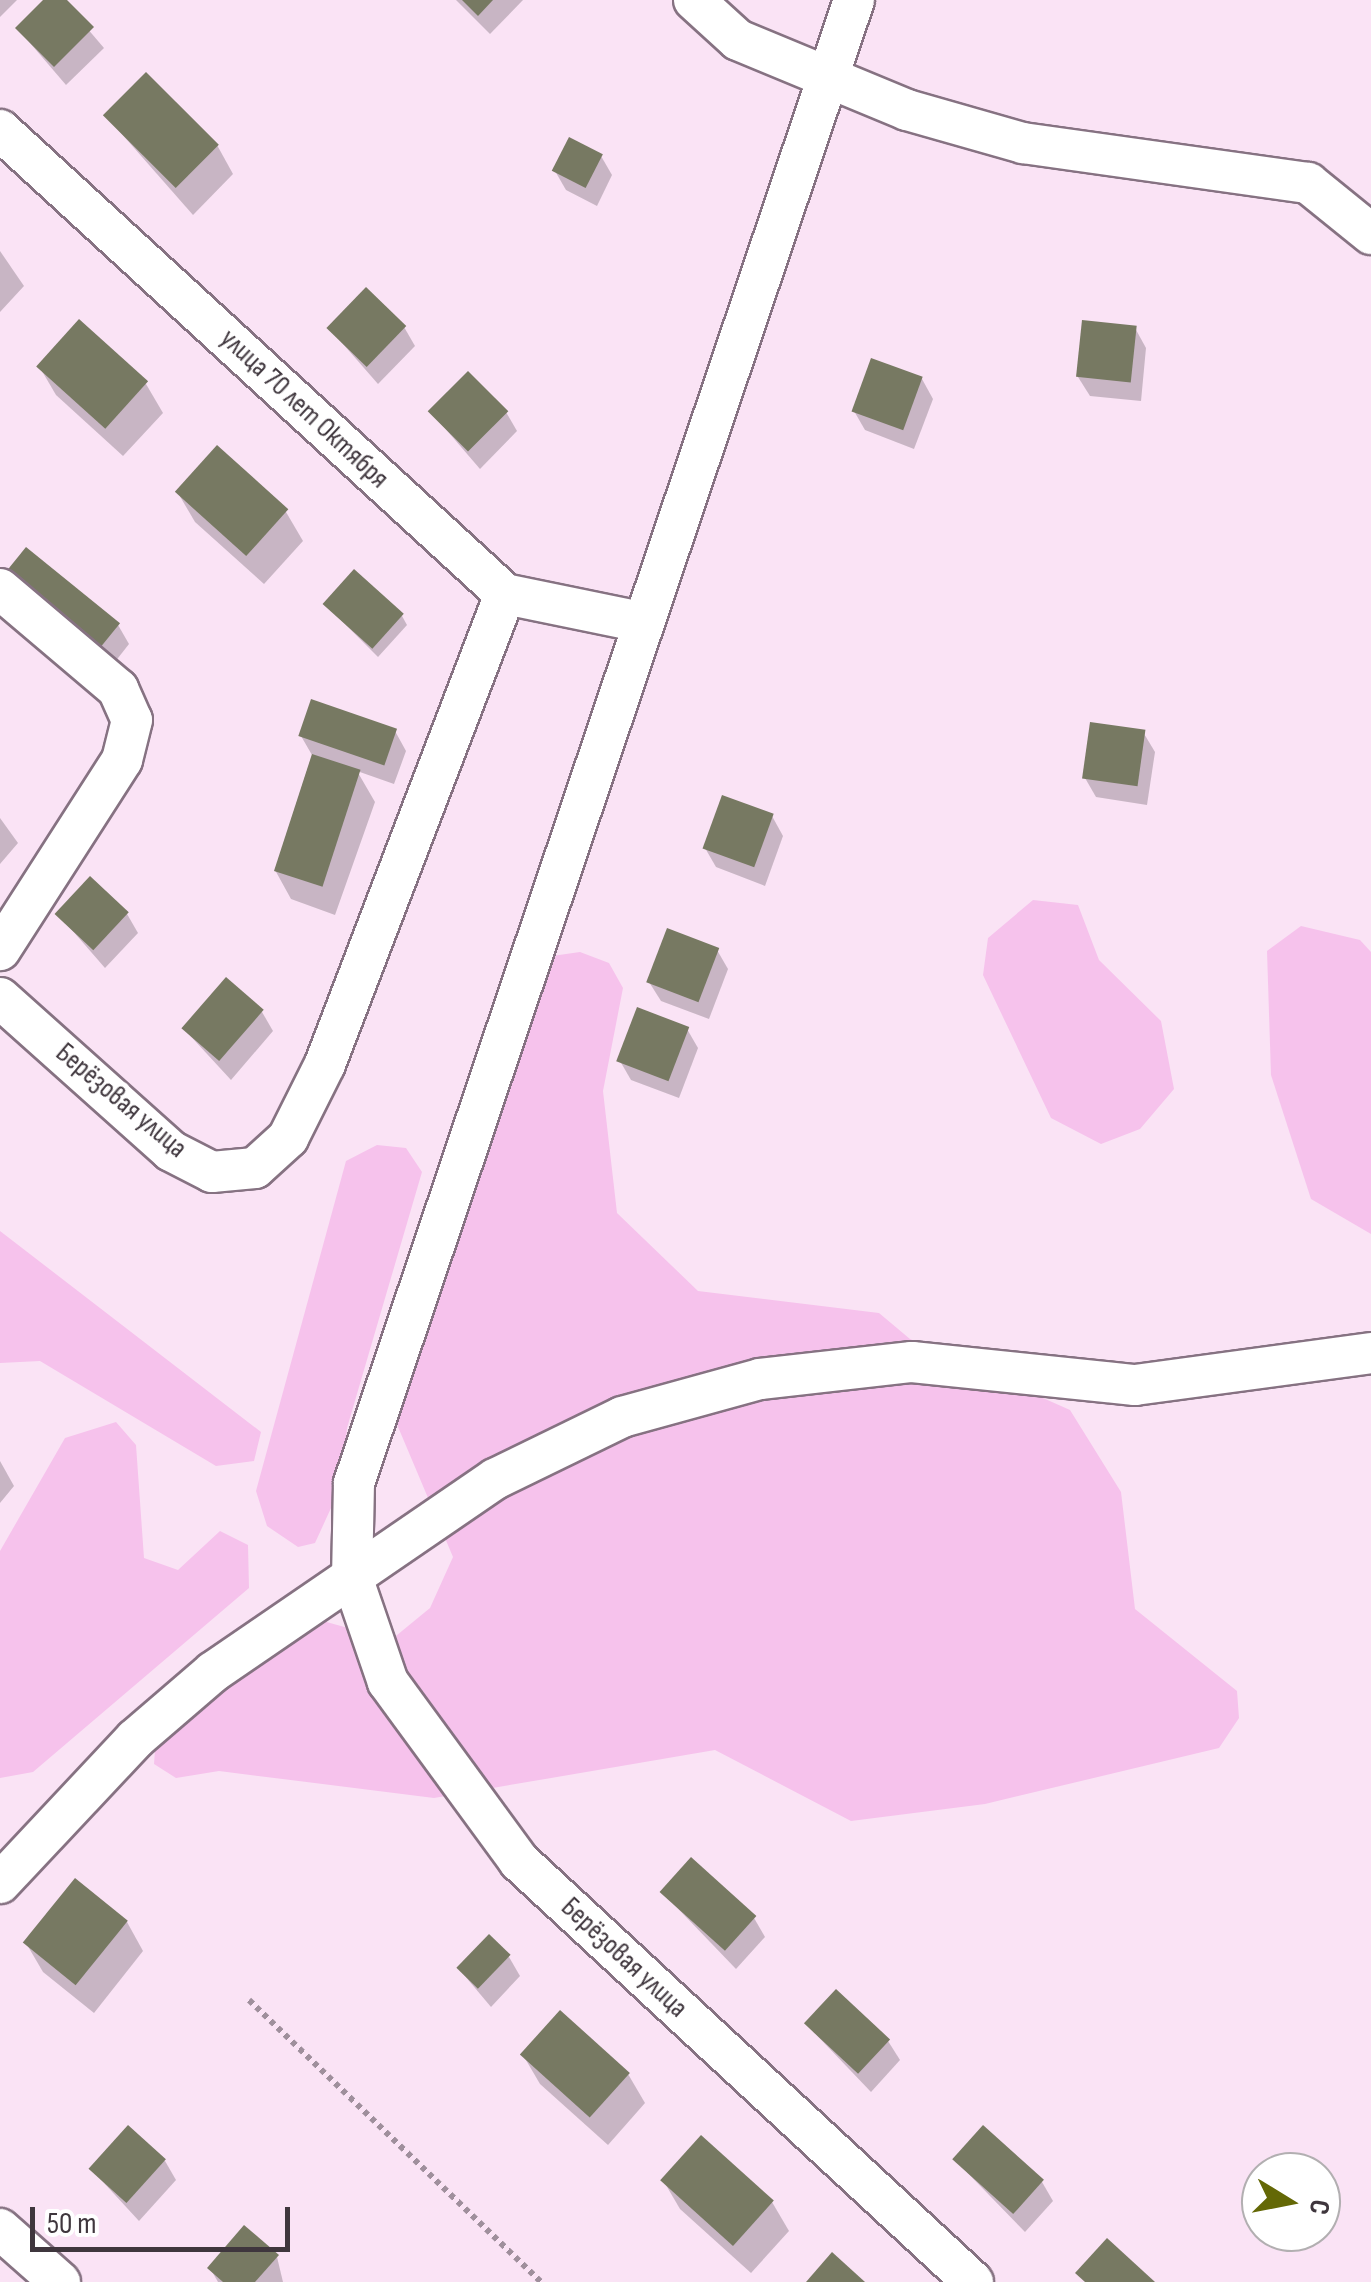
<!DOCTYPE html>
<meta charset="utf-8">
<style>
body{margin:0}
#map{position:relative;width:1371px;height:2282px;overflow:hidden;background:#fae3f5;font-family:"Sofia Sans Condensed",sans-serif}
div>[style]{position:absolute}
.green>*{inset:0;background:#f6c2ec}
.shadow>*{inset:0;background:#0003}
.building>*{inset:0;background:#777962;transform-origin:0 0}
.path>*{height:6px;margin-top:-3px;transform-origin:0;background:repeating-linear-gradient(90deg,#9f8f9c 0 5px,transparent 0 10px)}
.roads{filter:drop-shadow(2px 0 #867282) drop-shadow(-2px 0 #867282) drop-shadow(0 2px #867282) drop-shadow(0 -2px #867282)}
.minor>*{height:40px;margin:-20px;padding:0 20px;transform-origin:20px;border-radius:20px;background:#fff}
span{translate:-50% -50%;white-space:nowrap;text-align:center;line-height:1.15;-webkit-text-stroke:10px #fff;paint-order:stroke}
.street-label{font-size:28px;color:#3f363d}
.north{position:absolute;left:1241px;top:2152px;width:100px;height:100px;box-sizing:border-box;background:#fff;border:2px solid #b2afb1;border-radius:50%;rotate:100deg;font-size:28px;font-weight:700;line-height:40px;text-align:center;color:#3f363d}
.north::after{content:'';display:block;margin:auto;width:35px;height:45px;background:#646806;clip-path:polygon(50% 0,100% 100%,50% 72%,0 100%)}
.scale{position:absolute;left:30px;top:2207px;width:260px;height:45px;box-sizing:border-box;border:5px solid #3f363d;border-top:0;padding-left:12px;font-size:30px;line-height:35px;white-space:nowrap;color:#3f363d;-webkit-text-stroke:8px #fff;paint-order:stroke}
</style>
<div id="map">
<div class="green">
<i style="clip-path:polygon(1033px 900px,1078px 905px,1099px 960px,1161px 1021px,1174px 1089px,1140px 1129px,1101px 1144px,1051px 1118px,983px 975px,988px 938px)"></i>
<i style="clip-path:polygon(1301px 926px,1360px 940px,1371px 952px,1371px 1234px,1311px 1199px,1271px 1075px,1267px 951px)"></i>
<i style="clip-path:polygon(580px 952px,609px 963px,623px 988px,603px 1091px,617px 1213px,698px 1291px,879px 1313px,910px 1339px,1070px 1410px,1121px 1492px,1135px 1609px,1237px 1691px,1239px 1718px,1219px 1748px,985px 1804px,851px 1821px,715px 1750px,434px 1798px,219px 1771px,176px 1778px,154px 1764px,156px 1736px,305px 1616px,391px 1640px,430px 1608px,453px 1557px,393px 1415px,545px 957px)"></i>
<i style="clip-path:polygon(377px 1145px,406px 1148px,422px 1172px,347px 1428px,342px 1484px,315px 1543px,298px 1547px,267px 1526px,256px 1491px,346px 1161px)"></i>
<i style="clip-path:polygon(0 1231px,261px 1432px,254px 1461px,216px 1466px,40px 1361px,0 1363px)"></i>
<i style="clip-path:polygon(116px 1422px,136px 1445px,144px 1558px,178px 1570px,220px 1531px,248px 1545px,249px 1588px,33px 1772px,0 1778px,0 1551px,65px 1438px)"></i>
</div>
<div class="shadow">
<i style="clip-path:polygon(0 0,17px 0,0 17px)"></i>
<i style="clip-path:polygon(46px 0,63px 0,104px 48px,66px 85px,18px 29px)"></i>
<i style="clip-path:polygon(456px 0,523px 0,490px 34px)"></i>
<i style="clip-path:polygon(106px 116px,217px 145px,233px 174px,193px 215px)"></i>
<i style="clip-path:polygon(601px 156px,612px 175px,597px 206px,566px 190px,555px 171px)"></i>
<i style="clip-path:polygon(0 251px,24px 286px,0 312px)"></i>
<i style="clip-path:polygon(404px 327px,415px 346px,378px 384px,329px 328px)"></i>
<i style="clip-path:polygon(1135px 328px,1146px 348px,1141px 401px,1090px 396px,1078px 377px)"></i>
<i style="clip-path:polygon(39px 366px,146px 384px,163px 413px,123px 456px,56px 395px)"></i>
<i style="clip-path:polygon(922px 379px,933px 399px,914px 449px,865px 430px,854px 411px)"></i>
<i style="clip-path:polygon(431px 412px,506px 412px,517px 431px,480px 469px)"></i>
<i style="clip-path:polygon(178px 493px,286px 512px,303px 541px,264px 584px,195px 522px)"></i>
<i style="clip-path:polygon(19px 593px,118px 625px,129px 644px,111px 667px)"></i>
<i style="clip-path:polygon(325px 604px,402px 616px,407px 625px,378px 657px)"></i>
<i style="clip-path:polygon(395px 731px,406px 751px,394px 784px,357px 771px,375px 802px,335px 915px,291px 899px,275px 870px,312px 755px,301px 736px)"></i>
<i style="clip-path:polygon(1143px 732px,1155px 752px,1147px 805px,1096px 797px,1085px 778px)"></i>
<i style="clip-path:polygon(772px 816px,783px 836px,765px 886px,716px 867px,705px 848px)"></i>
<i style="clip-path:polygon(0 818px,18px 843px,0 864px)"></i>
<i style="clip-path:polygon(58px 914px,127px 914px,138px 933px,105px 968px)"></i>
<i style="clip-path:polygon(717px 950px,728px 969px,709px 1019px,661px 1001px,649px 982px)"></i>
<i style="clip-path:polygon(262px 1012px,273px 1031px,231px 1080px,184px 1029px)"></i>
<i style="clip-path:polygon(687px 1029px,698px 1048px,679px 1098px,631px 1080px,620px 1061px)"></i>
<i style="clip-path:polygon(0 1461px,14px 1486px,0 1503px)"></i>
<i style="clip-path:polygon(662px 1892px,754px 1918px,765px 1937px,736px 1969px)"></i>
<i style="clip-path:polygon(127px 1922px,143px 1951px,94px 2013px,43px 1972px,26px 1943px)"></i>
<i style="clip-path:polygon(509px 1957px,520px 1976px,491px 2007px,459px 1969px)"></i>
<i style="clip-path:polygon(807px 2025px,888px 2041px,900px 2060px,871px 2092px)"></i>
<i style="clip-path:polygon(523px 2055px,628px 2074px,645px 2103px,608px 2145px,540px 2084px)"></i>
<i style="clip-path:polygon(955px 2160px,1042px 2182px,1053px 2201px,1025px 2232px)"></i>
<i style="clip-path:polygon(165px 2161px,176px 2180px,139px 2221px,92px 2170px)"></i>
<i style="clip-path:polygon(663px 2180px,772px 2202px,789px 2231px,751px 2273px,680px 2209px)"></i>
<i style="clip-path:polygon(277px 2257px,283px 2282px,218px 2282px,210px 2268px)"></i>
</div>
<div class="building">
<i style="clip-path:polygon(43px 0,67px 0,94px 27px,54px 67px,15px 28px)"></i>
<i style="clip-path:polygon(462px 0,493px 0,478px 16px)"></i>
<i style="left:146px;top:72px;width:103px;height:61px;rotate:45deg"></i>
<i style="left:569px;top:137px;width:38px;height:38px;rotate:27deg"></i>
<i style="left:366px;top:287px;width:56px;height:57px;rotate:44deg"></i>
<i style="left:79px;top:319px;width:93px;height:64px;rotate:42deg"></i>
<i style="left:1082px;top:320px;width:55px;height:57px;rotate:6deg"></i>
<i style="left:871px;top:358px;width:55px;height:57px;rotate:20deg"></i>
<i style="left:468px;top:371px;width:57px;height:57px;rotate:45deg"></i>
<i style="left:217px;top:445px;width:96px;height:63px;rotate:42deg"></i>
<i style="left:26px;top:547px;width:121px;height:34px;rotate:39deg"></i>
<i style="left:354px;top:569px;width:67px;height:47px;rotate:42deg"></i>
<i style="left:311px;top:699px;width:91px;height:39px;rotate:19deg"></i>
<i style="left:1090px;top:722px;width:56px;height:57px;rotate:8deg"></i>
<i style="left:312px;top:754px;width:51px;height:123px;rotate:18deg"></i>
<i style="left:722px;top:795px;width:55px;height:57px;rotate:20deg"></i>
<i style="left:90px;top:876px;width:53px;height:52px;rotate:43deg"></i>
<i style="left:667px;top:928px;width:56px;height:58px;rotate:21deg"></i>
<i style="left:226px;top:977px;width:50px;height:68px;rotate:41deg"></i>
<i style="left:637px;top:1007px;width:56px;height:58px;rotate:21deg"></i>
<i style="left:691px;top:1857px;width:88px;height:47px;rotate:42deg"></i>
<i style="left:75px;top:1878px;width:68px;height:83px;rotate:39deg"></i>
<i style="left:489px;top:1934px;width:30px;height:47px;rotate:44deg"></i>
<i style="left:836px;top:1989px;width:74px;height:47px;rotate:43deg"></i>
<i style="left:560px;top:2010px;width:94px;height:60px;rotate:42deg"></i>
<i style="left:128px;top:2125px;width:51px;height:59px;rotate:42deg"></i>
<i style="left:983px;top:2125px;width:82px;height:46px;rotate:42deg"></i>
<i style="left:701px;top:2135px;width:98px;height:61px;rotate:42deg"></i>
<i style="clip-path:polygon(244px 2225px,279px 2255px,255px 2282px,223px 2282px,207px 2268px)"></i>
<i style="clip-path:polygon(1107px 2238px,1155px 2282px,1085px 2282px,1075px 2273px)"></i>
<i style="clip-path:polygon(832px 2252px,865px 2282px,806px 2282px)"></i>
</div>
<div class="path">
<i style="left:249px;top:2000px;width:406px;rotate:44deg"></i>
</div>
<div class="roads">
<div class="minor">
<i style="left:694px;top:0;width:59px;rotate:42.3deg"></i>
<i style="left:738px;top:40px;width:183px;rotate:22.5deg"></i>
<i style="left:907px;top:110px;width:121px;rotate:15.9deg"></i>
<i style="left:1023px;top:143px;width:288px;rotate:8deg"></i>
<i style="left:1308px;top:183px;width:81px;rotate:39deg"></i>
<i style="left:854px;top:0;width:1565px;rotate:108.63deg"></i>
<i style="left:354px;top:1483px;width:94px;rotate:91.2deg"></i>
<i style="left:352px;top:1577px;width:111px;rotate:71.1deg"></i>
<i style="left:388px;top:1682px;width:222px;rotate:53.8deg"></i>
<i style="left:519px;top:1861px;width:619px;rotate:42.84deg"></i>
<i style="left:0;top:130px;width:686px;rotate:42.58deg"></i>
<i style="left:505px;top:594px;width:139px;rotate:11.6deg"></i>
<i style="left:0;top:589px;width:155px;rotate:40.3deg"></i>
<i style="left:118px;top:689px;width:34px;rotate:66deg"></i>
<i style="left:132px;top:720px;width:41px;rotate:104deg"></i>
<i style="left:122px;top:760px;width:226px;rotate:122.7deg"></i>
<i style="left:0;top:998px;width:229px;rotate:41.8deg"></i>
<i style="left:171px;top:1151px;width:46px;rotate:27.1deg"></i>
<i style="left:212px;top:1172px;width:43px;rotate:-5.3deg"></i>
<i style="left:255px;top:1168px;width:45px;rotate:-42.3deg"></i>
<i style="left:288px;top:1138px;width:83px;rotate:-63.4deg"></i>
<i style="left:325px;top:1064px;width:503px;rotate:-69.04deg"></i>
<i style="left:0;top:1883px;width:197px;rotate:-46.8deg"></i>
<i style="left:135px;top:1739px;width:103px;rotate:-40.7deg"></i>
<i style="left:213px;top:1672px;width:342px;rotate:-34.4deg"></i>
<i style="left:495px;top:1479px;width:141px;rotate:-26deg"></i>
<i style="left:622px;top:1417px;width:143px;rotate:-15.4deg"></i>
<i style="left:760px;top:1379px;width:153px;rotate:-6.4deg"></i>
<i style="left:912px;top:1362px;width:224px;rotate:5.9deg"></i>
<i style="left:1135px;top:1385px;width:238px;rotate:-7.7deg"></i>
<i style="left:0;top:2229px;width:80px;rotate:41.5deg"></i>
</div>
</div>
<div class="street-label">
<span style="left:304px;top:409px;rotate:43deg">улица 70 лет Октября</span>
<span style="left:121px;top:1101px;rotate:40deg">Берёзовая улица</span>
<span style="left:624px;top:1958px;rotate:43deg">Берёзовая улица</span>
</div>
<div class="north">С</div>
<div class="scale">50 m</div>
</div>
